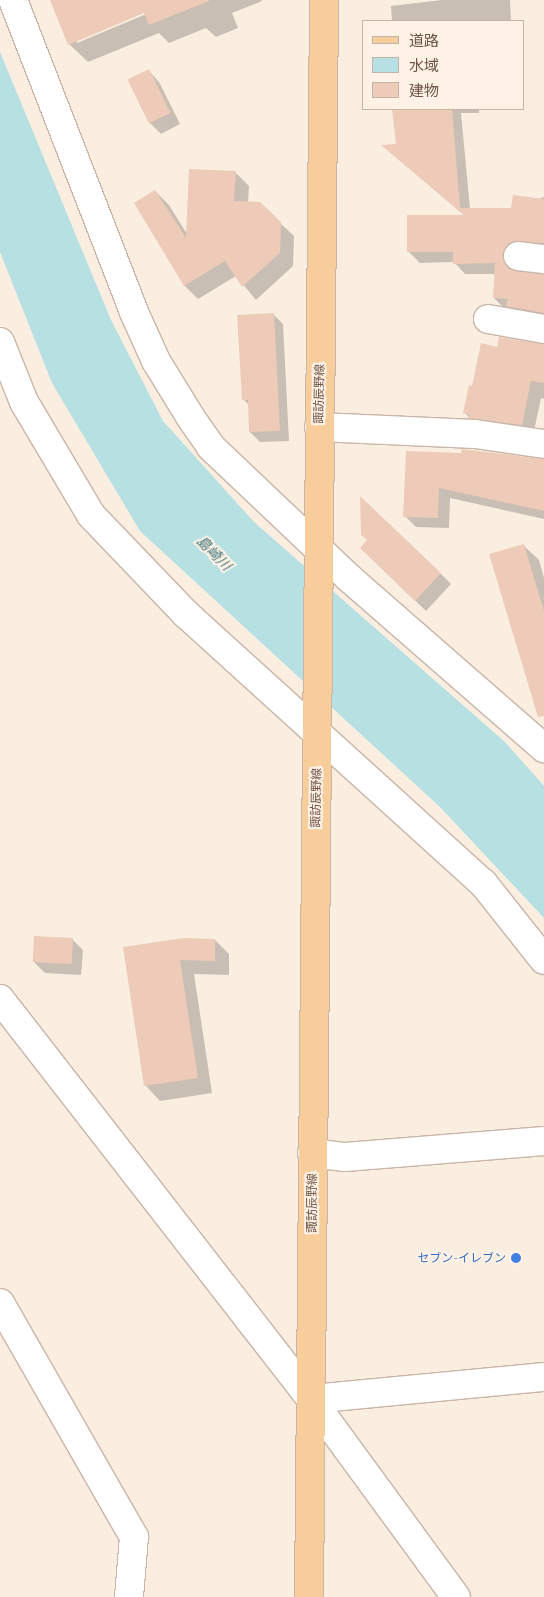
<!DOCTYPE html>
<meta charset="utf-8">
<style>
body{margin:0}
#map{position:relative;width:544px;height:1597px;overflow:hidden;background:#faeee0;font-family:Quicksand,"Noto Sans JP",sans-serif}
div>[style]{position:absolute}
.water>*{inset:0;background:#b6e0e2}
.shadow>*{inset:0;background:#0003}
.building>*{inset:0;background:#eecab9;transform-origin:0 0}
.roads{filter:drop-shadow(1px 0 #cab5a8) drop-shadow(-1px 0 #cab5a8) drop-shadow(0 1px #cab5a8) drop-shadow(0 -1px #cab5a8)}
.minor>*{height:28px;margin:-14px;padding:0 14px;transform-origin:14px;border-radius:14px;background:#fff}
.major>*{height:28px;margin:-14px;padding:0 14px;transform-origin:14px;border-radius:14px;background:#f6cd9b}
.dots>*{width:14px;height:14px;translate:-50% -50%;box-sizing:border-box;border:2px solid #fef2e6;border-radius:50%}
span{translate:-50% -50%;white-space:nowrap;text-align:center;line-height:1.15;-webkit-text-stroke:4px #fef2e6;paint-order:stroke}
.street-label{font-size:12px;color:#6f5449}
.shop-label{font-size:12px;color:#366cbe}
.right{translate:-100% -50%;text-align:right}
.water-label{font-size:14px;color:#41777b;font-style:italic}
.legend{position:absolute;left:362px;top:20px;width:162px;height:90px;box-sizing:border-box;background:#fef2e6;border:1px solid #c5b3a7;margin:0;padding:6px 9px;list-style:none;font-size:15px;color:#6f5449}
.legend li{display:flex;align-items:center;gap:10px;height:25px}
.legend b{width:25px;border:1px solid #c5b3a7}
</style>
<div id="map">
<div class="water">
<i style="clip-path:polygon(0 52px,111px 320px,163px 421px,254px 522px,505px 742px,544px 786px,544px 918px,440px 807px,140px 531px,52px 383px,0 252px)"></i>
</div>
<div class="shadow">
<i style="clip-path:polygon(evenodd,51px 0,261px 0,262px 1px,232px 13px,238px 28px,216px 37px,206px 28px,169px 43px,159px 33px,88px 62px,69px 44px,51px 0,150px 10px,151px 12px,77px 43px,77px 40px,150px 10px)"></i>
<i style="clip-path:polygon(442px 0,510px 0,511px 21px,392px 21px,391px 6px)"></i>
<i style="clip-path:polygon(149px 71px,159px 82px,180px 124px,161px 134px,150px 123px,130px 80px)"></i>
<i style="clip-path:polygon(394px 109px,479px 109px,479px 113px,461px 113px,470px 209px,512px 209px,544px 197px,544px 253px,513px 266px,516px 273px,544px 275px,544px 323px,505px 309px,494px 298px,496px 274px,465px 274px,454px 262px,420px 263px,409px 252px,465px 216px,383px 146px,398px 145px)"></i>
<i style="clip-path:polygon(236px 173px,249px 186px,248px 203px,280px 223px,294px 236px,293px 266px,256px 300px,236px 276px,198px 299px,185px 286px,136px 203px,155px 191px,169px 205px,187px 234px)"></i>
<i style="clip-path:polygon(273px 314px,283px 324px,289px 441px,260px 442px,250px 432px,249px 405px,244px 400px)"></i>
<i style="clip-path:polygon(544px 344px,544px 399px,541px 398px,533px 436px,481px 429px,464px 412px,473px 387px,498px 348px)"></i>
<i style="clip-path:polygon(407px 452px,544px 460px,544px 519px,450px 498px,449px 528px,416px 527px,405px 516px)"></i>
<i style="clip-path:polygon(523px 545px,539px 560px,544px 578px,544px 702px)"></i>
<i style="clip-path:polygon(372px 559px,440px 573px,451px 584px,426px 611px)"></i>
<i style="clip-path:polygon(72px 939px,83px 950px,81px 975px,45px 973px,34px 962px)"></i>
<i style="clip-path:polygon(215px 940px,229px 954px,229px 975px,194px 974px,212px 1093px,160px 1101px,146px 1086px,124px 948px)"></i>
</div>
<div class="building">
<i style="clip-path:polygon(50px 0,209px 0,209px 1px,149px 25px,144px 13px,68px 45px)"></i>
<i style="left:149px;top:69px;width:49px;height:24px;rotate:64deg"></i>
<i style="clip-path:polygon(392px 109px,452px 109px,460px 208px,511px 208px,513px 195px,544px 199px,544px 243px,512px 242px,502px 255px,509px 269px,544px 274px,544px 313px,506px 306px,508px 299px,493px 298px,495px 263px,453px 264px,453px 252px,407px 252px,407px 215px,464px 215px,381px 145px,396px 144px)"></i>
<i style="clip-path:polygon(189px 169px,236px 171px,234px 201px,260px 202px,281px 222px,280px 253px,242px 287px,225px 261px,184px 286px,134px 203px,155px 190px,186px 238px)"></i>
<i style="clip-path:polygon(274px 313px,280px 431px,249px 432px,248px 400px,242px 400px,237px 315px)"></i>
<i style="clip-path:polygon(499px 337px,544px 344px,544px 383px,531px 381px,522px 425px,468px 418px,469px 414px,463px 413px,469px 385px,472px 386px,481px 343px,497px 347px)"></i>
<i style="clip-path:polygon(462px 449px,544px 459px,544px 511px,439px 488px,438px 518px,403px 517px,406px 451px,461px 453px)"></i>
<i style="clip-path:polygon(360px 496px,441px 573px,415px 601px,360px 548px,367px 540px,361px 535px)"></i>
<i style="clip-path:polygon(524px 544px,544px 611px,544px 716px,538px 717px,489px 554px)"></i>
<i style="left:34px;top:936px;width:39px;height:26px;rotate:3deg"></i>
<i style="clip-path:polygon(184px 938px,215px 939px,215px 961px,180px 960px,198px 1078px,144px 1086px,123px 947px)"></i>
</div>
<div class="roads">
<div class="minor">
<i style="left:13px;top:0;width:332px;rotate:68.8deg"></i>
<i style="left:133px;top:310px;width:56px;rotate:65.7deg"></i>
<i style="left:156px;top:361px;width:67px;rotate:58.4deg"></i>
<i style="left:191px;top:418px;width:35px;rotate:55deg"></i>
<i style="left:211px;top:447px;width:190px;rotate:43.5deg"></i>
<i style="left:349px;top:578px;width:259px;rotate:41.1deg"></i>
<i style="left:518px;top:256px;width:26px;rotate:7deg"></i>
<i style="left:488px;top:319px;width:57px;rotate:10.1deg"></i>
<i style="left:0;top:342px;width:65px;rotate:68.2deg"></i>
<i style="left:24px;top:402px;width:131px;rotate:59.3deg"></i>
<i style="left:91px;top:515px;width:137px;rotate:46.2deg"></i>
<i style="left:186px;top:614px;width:401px;rotate:42.2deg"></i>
<i style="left:483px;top:883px;width:98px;rotate:51.6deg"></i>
<i style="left:319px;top:427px;width:156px;rotate:2.6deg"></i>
<i style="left:475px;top:434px;width:70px;rotate:8.2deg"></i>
<i style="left:0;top:999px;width:507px;rotate:52.13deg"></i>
<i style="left:311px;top:1399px;width:245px;rotate:53.8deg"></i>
<i style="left:312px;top:1153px;width:33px;rotate:7deg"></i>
<i style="left:345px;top:1157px;width:200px;rotate:-4.6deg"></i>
<i style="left:0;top:1303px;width:270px;rotate:60.2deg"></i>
<i style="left:134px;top:1537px;width:60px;rotate:94.8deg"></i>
<i style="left:311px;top:1399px;width:234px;rotate:-5.4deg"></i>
</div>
<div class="major">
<i style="left:309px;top:1597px;width:1597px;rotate:-89.46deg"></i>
</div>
</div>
<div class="dots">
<i style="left:516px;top:1258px;background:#3f7fe0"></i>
</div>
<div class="street-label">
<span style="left:319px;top:394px;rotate:-89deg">諏訪辰野線</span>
<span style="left:316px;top:798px;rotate:-89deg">諏訪辰野線</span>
<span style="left:312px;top:1203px;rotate:-90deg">諏訪辰野線</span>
</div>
<div class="shop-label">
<span class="right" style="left:506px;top:1258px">セブン-イレブン</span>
</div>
<div class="water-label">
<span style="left:214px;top:553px;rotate:45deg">島崎川</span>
</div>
<ul class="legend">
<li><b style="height:6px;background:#f6cd9b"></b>道路</li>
<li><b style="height:14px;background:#b6e0e2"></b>水域</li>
<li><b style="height:14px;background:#eecab9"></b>建物</li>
</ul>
</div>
